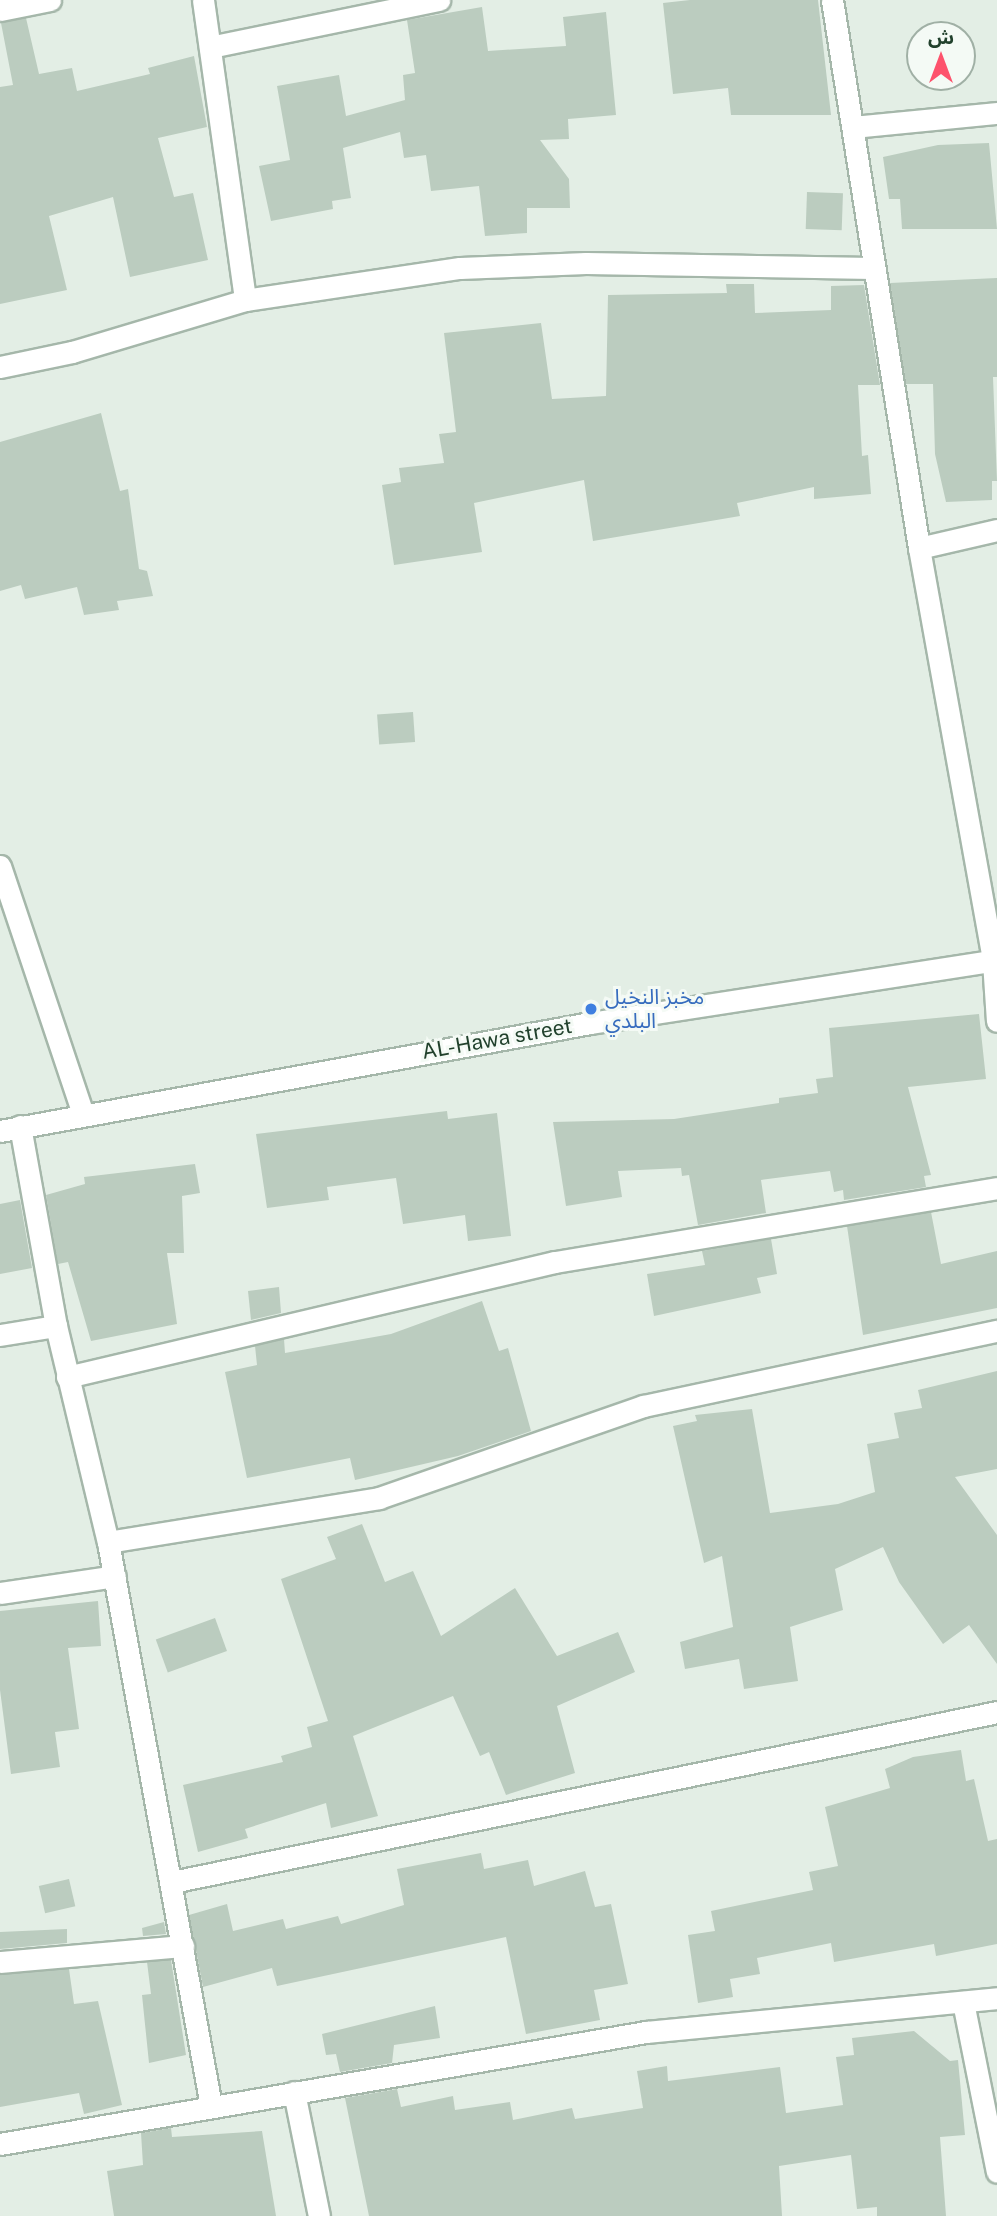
<!DOCTYPE html>
<meta charset="utf-8">
<style>
body{margin:0}
#map{position:relative;width:997px;height:2216px;overflow:hidden;background:#e3eee5;font-family:"Public Sans","Noto Sans Arabic",sans-serif}
div>[style]{position:absolute}
.building>*{inset:0;background:#bbccbf;transform-origin:0 0}
.roads{filter:drop-shadow(2px 0 #a5b7aa) drop-shadow(-2px 0 #a5b7aa) drop-shadow(0 2px #a5b7aa) drop-shadow(0 -2px #a5b7aa)}
.minor>*{height:21px;margin:-10.5px;padding:0 10.5px;transform-origin:10.5px;border-radius:10.5px;background:#fff}
.dots>*{width:19px;height:19px;translate:-50% -50%;box-sizing:border-box;border:4px solid #f4faf5;border-radius:50%}
span{translate:-50% -50%;white-space:nowrap;text-align:center;line-height:1.15;-webkit-text-stroke:6px #f4faf5;paint-order:stroke}
.shop-label{font-size:21px;color:#366cbe}
.left{translate:0 -50%;text-align:left}
.street-label{font-size:21px;color:#21412c}
.north{position:absolute;left:906px;top:21px;width:70px;height:70px;box-sizing:border-box;background:#f4faf5;border:2px solid #a0b0a5;border-radius:50%;rotate:0deg;font-size:19px;font-weight:700;line-height:28px;text-align:center;color:#21412c}
.north::after{content:'';display:block;margin:auto;width:24px;height:32px;background:#fd526c;clip-path:polygon(50% 0,100% 100%,50% 72%,0 100%)}
</style>
<div id="map">
<div class="building">
<i style="clip-path:polygon(690px 0,818px 0,831px 115px,731px 115px,728px 88px,673px 94px,663px 3px)"></i>
<i style="clip-path:polygon(482px 7px,488px 51px,566px 46px,563px 17px,606px 12px,616px 115px,568px 119px,569px 139px,540px 140px,569px 179px,570px 208px,527px 208px,527px 233px,485px 236px,479px 186px,431px 191px,426px 155px,404px 158px,400px 132px,343px 148px,351px 198px,332px 201px,333px 209px,271px 221px,259px 166px,290px 160px,277px 86px,339px 75px,346px 116px,405px 100px,403px 75px,415px 73px,407px 20px)"></i>
<i style="clip-path:polygon(26px 18px,39px 74px,72px 68px,77px 91px,150px 74px,148px 68px,194px 56px,207px 127px,158px 138px,174px 197px,193px 193px,208px 260px,130px 277px,113px 197px,49px 216px,67px 290px,0 304px,0 87px,13px 85px,1px 23px)"></i>
<i style="clip-path:polygon(989px 143px,997px 229px,902px 229px,900px 199px,889px 199px,883px 157px,938px 145px)"></i>
<i style="left:807px;top:192px;width:36px;height:37px;rotate:2deg"></i>
<i style="clip-path:polygon(997px 278px,997px 377px,993px 377px,997px 481px,992px 481px,992px 500px,946px 502px,935px 454px,933px 384px,906px 384px,890px 283px)"></i>
<i style="clip-path:polygon(726px 284px,754px 284px,755px 313px,831px 310px,831px 286px,864px 285px,880px 385px,858px 385px,862px 456px,868px 455px,871px 494px,814px 499px,814px 487px,737px 503px,740px 516px,593px 541px,584px 480px,474px 503px,482px 552px,394px 565px,382px 485px,401px 482px,399px 468px,444px 463px,439px 434px,456px 432px,444px 333px,541px 323px,552px 399px,606px 396px,608px 295px,727px 293px)"></i>
<i style="clip-path:polygon(101px 413px,120px 491px,128px 489px,139px 569px,147px 571px,153px 596px,117px 601px,119px 610px,84px 615px,77px 587px,25px 599px,21px 585px,0 591px,0 442px)"></i>
<i style="left:413px;top:712px;width:30px;height:36px;rotate:86deg"></i>
<i style="clip-path:polygon(979px 1014px,986px 1079px,908px 1087px,931px 1175px,924px 1176px,926px 1187px,844px 1200px,843px 1190px,834px 1192px,830px 1171px,761px 1180px,766px 1213px,698px 1225px,689px 1175px,682px 1176px,681px 1168px,618px 1171px,622px 1197px,566px 1206px,553px 1122px,674px 1119px,779px 1103px,779px 1098px,818px 1093px,816px 1079px,833px 1077px,829px 1028px)"></i>
<i style="clip-path:polygon(447px 1111px,448px 1119px,497px 1113px,511px 1236px,468px 1241px,465px 1215px,403px 1224px,396px 1178px,327px 1187px,329px 1200px,267px 1208px,256px 1134px)"></i>
<i style="clip-path:polygon(195px 1164px,200px 1193px,182px 1196px,184px 1253px,167px 1253px,177px 1324px,91px 1341px,68px 1262px,58px 1264px,46px 1195px,85px 1184px,84px 1177px)"></i>
<i style="clip-path:polygon(20px 1200px,32px 1268px,0 1274px,0 1204px)"></i>
<i style="clip-path:polygon(931px 1212px,941px 1264px,997px 1251px,997px 1308px,863px 1335px,847px 1226px)"></i>
<i style="clip-path:polygon(771px 1239px,777px 1274px,757px 1278px,761px 1293px,654px 1316px,647px 1274px,705px 1265px,702px 1251px)"></i>
<i style="clip-path:polygon(279px 1287px,281px 1313px,251px 1320px,248px 1291px)"></i>
<i style="clip-path:polygon(482px 1301px,499px 1351px,508px 1348px,531px 1431px,458px 1456px,355px 1480px,350px 1458px,247px 1478px,225px 1372px,257px 1365px,255px 1346px,284px 1339px,285px 1353px,391px 1334px)"></i>
<i style="clip-path:polygon(997px 1371px,997px 1469px,955px 1477px,997px 1535px,997px 1664px,969px 1625px,943px 1644px,899px 1582px,883px 1547px,835px 1569px,843px 1610px,790px 1627px,798px 1681px,744px 1689px,739px 1659px,685px 1669px,680px 1642px,733px 1627px,722px 1556px,704px 1563px,673px 1426px,697px 1421px,695px 1415px,752px 1409px,770px 1513px,838px 1504px,875px 1492px,867px 1444px,899px 1438px,894px 1413px,922px 1408px,918px 1390px)"></i>
<i style="clip-path:polygon(362px 1524px,385px 1582px,413px 1571px,441px 1636px,515px 1588px,557px 1656px,618px 1632px,635px 1672px,557px 1706px,575px 1773px,506px 1795px,489px 1752px,480px 1756px,453px 1696px,353px 1736px,378px 1816px,331px 1828px,326px 1803px,245px 1829px,248px 1838px,198px 1852px,183px 1785px,283px 1762px,281px 1756px,312px 1747px,307px 1727px,328px 1721px,281px 1579px,336px 1559px,327px 1537px)"></i>
<i style="clip-path:polygon(98px 1601px,101px 1646px,68px 1648px,79px 1729px,55px 1732px,60px 1767px,11px 1774px,0 1690px,0 1611px)"></i>
<i style="left:215px;top:1618px;width:35px;height:63px;rotate:70deg"></i>
<i style="clip-path:polygon(961px 1750px,966px 1781px,974px 1779px,988px 1841px,997px 1839px,997px 1944px,936px 1956px,934px 1944px,834px 1962px,831px 1943px,757px 1958px,760px 1974px,730px 1979px,733px 1997px,698px 2003px,688px 1935px,715px 1931px,711px 1911px,813px 1890px,809px 1872px,838px 1866px,825px 1807px,890px 1788px,885px 1769px,913px 1757px)"></i>
<i style="clip-path:polygon(481px 1853px,484px 1869px,528px 1860px,534px 1886px,585px 1871px,595px 1907px,611px 1904px,628px 1984px,594px 1990px,600px 2020px,526px 2034px,506px 1937px,277px 1986px,272px 1968px,203px 1987px,189px 1915px,227px 1904px,233px 1931px,283px 1919px,286px 1929px,338px 1916px,341px 1924px,404px 1905px,397px 1869px)"></i>
<i style="left:69px;top:1879px;width:28px;height:31px;rotate:77deg"></i>
<i style="clip-path:polygon(164px 1922px,166px 1934px,143px 1936px,142px 1928px)"></i>
<i style="clip-path:polygon(67px 1929px,67px 1943px,0 1949px,0 1932px)"></i>
<i style="clip-path:polygon(171px 1960px,186px 2055px,149px 2063px,142px 1995px,151px 1994px,147px 1962px)"></i>
<i style="clip-path:polygon(69px 1969px,74px 2004px,98px 2001px,122px 2105px,84px 2114px,79px 2093px,0 2107px,0 1975px)"></i>
<i style="clip-path:polygon(435px 2006px,440px 2038px,394px 2045px,392px 2063px,340px 2072px,336px 2054px,326px 2055px,322px 2034px)"></i>
<i style="clip-path:polygon(914px 2031px,950px 2061px,958px 2060px,965px 2135px,940px 2137px,946px 2216px,877px 2216px,877px 2207px,857px 2209px,851px 2155px,779px 2166px,782px 2216px,369px 2216px,345px 2098px,397px 2089px,401px 2107px,453px 2096px,455px 2110px,510px 2102px,513px 2120px,572px 2108px,575px 2119px,643px 2108px,637px 2071px,667px 2066px,668px 2081px,780px 2067px,786px 2113px,843px 2105px,836px 2057px,854px 2055px,852px 2038px)"></i>
<i style="clip-path:polygon(171px 2128px,172px 2137px,262px 2131px,276px 2216px,114px 2216px,107px 2171px,143px 2165px,141px 2133px)"></i>
</div>
<div class="roads">
<div class="minor">
<i style="left:203px;top:0;width:303px;rotate:82deg"></i>
<i style="left:832px;top:0;width:555px;rotate:80.98deg"></i>
<i style="left:919px;top:548px;width:420px;rotate:79.8deg"></i>
<i style="left:993px;top:961px;width:60px;rotate:86.2deg"></i>
<i style="left:0;top:10px;width:51px;rotate:-11.3deg"></i>
<i style="left:210px;top:47px;width:234px;rotate:-11.6deg"></i>
<i style="left:853px;top:127px;width:145px;rotate:-5.6deg"></i>
<i style="left:0;top:367px;width:74px;rotate:-11.8deg"></i>
<i style="left:72px;top:352px;width:181px;rotate:-16.7deg"></i>
<i style="left:245px;top:300px;width:217px;rotate:-8.5deg"></i>
<i style="left:460px;top:268px;width:126px;rotate:-2.3deg"></i>
<i style="left:586px;top:263px;width:286px;rotate:1deg"></i>
<i style="left:919px;top:548px;width:80px;rotate:-13deg"></i>
<i style="left:0;top:866px;width:262px;rotate:71.5deg"></i>
<i style="left:20px;top:1126px;width:203px;rotate:79.8deg"></i>
<i style="left:56px;top:1326px;width:222px;rotate:76.5deg"></i>
<i style="left:108px;top:1542px;width:573px;rotate:79.65deg"></i>
<i style="left:0;top:1131px;width:600px;rotate:-10.37deg"></i>
<i style="left:590px;top:1023px;width:412px;rotate:-8.8deg"></i>
<i style="left:0;top:1335px;width:57px;rotate:-9.1deg"></i>
<i style="left:67px;top:1377px;width:501px;rotate:-13.26deg"></i>
<i style="left:555px;top:1262px;width:448px;rotate:-9.5deg"></i>
<i style="left:108px;top:1542px;width:275px;rotate:-9.2deg"></i>
<i style="left:379px;top:1498px;width:280px;rotate:-19.2deg"></i>
<i style="left:643px;top:1406px;width:362px;rotate:-12deg"></i>
<i style="left:0;top:1593px;width:116px;rotate:-8.4deg"></i>
<i style="left:172px;top:1882px;width:842px;rotate:-11.64deg"></i>
<i style="left:0;top:1962px;width:184px;rotate:-5deg"></i>
<i style="left:963px;top:2002px;width:173px;rotate:78.7deg"></i>
<i style="left:294px;top:2092px;width:126px;rotate:78.6deg"></i>
<i style="left:0;top:2144px;width:656px;rotate:-9.84deg"></i>
<i style="left:646px;top:2032px;width:353px;rotate:-5.5deg"></i>
</div>
</div>
<div class="dots">
<i style="left:591px;top:1009px;background:#3f7fe0"></i>
</div>
<div class="shop-label">
<span class="left" style="left:605px;top:1009px">مخبز النخيل<br>البلدي</span>
</div>
<div class="street-label">
<span style="left:497px;top:1039px;rotate:-10deg">AL-Hawa street</span>
</div>
<div class="north">ش</div>
</div>
